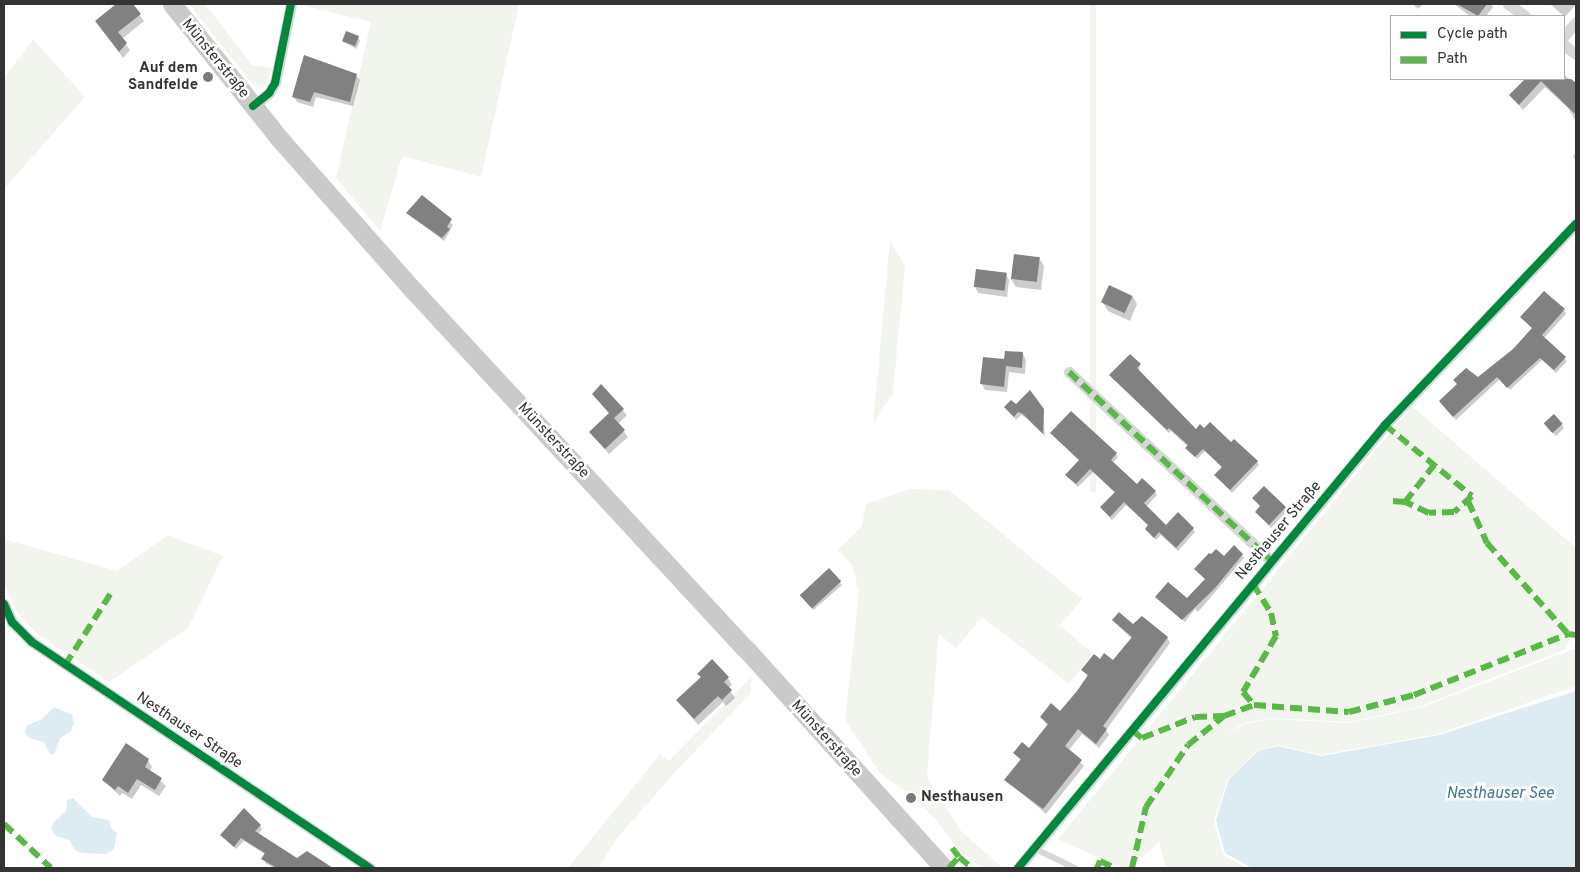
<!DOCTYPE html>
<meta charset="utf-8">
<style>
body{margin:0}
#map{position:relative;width:1580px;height:872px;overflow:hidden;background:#fff;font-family:Overpass,sans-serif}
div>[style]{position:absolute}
.green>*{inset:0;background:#f1f5ed;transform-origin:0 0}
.water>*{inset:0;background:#ddebf3}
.shadow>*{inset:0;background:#0003;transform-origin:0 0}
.building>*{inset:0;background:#818181;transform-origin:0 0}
.lane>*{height:5.5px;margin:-2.75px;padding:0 2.75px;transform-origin:2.75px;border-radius:2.75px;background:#d7d7d7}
.street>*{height:11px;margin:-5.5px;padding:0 5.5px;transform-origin:5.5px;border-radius:5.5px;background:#d7d7d7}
.primary>*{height:19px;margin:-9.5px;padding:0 9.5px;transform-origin:9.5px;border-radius:9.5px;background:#cacaca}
.quiet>*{height:6px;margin-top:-3px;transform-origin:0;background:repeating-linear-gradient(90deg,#58b947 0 12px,transparent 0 18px)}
.cycleway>*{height:8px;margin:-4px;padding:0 4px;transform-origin:4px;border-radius:4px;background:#00873e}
.dots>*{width:14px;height:14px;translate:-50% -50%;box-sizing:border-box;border:2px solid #fff;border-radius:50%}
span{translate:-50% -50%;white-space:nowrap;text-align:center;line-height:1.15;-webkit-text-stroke:5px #fff;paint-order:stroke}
.street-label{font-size:15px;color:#333}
.poi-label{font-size:15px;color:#333;font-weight:700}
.right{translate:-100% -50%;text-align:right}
.left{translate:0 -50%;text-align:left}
.water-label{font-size:16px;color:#3f7597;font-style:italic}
.frame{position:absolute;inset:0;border:5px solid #333;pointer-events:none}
.legend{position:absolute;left:1390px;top:15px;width:175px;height:65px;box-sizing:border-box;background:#fff;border:1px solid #adadad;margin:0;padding:6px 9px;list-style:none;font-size:15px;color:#333}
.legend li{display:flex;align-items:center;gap:10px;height:25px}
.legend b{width:25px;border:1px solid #adadad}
</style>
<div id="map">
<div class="green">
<i style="clip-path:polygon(189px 4px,205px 4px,252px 65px,272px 68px,267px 83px,258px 87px,251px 82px)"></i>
<i style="clip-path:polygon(296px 4px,519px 4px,481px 177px,402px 156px,380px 231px,336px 178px,371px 22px)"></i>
<i style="left:1090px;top:4px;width:6px;height:488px"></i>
<i style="clip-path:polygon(33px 39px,85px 97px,4px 189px,4px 78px)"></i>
<i style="clip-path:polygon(890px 240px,905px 266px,893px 393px,873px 425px)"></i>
<i style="clip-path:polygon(1412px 406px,1576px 548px,1576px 629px,1573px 630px,1566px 649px,1422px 706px,1350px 722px,1270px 718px,1244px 723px,1221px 737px,1245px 724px,1270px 719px,1350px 723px,1422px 707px,1576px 648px,1576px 686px,1438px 734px,1321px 755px,1278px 745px,1257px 751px,1228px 779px,1214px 821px,1223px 855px,1248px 868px,1166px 868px,1159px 842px,1129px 868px,1121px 868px,1058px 839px)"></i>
<i style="clip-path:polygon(909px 489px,949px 490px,1082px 599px,1060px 626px,1093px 653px,1069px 684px,982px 617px,956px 648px,939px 634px,927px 777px,961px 831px,1002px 867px,981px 867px,959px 851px,937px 821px,912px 796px,881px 774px,845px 720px,859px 591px,852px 565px,838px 550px,862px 526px,866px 504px)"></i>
<i style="clip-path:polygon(168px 535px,223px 556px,188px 628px,109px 682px,37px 634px,18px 613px,4px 585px,4px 539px,117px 571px)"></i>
<i style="clip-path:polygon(752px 676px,750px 694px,676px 771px,617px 838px,598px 868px,568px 868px,660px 754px,669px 761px)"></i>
</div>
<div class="water">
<i style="clip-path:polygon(1576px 691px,1576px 868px,1252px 868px,1225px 853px,1216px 820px,1229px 779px,1258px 751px,1278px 746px,1321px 756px,1439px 735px)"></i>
<i style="clip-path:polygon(54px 707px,72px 715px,74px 724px,70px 732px,60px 738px,54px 755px,49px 753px,44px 742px,29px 738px,25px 733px,26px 726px,42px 719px)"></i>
<i style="clip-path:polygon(73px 798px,92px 817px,109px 820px,111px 828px,117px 833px,114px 849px,106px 854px,82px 853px,75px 850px,69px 840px,56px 836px,51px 828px,54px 822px,66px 811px,67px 800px)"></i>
</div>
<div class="shadow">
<i style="clip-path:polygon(118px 4px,131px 4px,144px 21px,122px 39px,130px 50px,123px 58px,97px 21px)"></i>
<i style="clip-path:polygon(1413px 4px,1423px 4px,1418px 9px)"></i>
<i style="clip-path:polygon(1454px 4px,1491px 4px,1493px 7px,1486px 16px,1470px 16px)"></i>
<i style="clip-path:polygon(1550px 4px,1576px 4px,1565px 17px)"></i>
<i style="clip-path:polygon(358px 37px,360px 41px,356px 49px,343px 41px)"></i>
<i style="clip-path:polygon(1564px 74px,1576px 86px,1576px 122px,1568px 108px,1545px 87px,1523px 110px,1510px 95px,1527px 79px,1564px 79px)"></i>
<i style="clip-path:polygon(356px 75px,360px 80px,353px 106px,316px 97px,313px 107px,297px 102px,294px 97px)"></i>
<i style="clip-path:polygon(1576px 153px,1576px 162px,1573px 156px)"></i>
<i style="clip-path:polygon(422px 196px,453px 225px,444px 241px,408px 214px)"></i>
<i style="clip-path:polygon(1039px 258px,1044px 266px,1041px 290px,1016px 287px,1011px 279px)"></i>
<i style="clip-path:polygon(1006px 274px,1009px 280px,1007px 297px,978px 293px,975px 287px)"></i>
<i style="clip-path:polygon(1133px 297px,1137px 304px,1130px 321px,1108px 311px,1103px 303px)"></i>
<i style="clip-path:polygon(1564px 310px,1566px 314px,1544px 338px,1567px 361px,1556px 373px,1542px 360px,1510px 390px,1500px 379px,1456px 420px,1442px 405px,1440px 402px,1458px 385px,1454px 380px,1478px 379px)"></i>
<i style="clip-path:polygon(1023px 354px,1026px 360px,1025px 374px,1009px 372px,1007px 392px,985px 390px,982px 384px,1005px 360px)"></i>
<i style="clip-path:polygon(1140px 365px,1139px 371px,1196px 431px,1231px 444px,1257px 461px,1259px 465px,1232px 493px,1216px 476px,1223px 468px,1205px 451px,1197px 459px,1188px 447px,1171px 431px,1169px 433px,1110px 375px)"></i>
<i style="clip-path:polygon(601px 386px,627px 415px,618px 424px,628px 437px,609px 454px,590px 432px,610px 414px,593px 394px)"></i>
<i style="clip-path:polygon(1016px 406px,1043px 409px,1045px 436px,1026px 418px,1021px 415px,1016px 420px,1005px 407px)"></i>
<i style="clip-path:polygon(1071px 413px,1116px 454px,1118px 457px,1113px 463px,1137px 485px,1155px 492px,1157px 495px,1146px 507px,1166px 526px,1178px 514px,1193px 529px,1195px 532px,1178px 551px,1161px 535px,1156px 540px,1146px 529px,1149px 526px,1126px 505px,1112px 520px,1101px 508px,1115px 493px,1093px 472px,1078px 487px,1069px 478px,1067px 475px,1080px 461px,1051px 433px)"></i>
<i style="clip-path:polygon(1562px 425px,1564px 428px,1556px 436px,1547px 427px)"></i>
<i style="clip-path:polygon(1285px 508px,1287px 511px,1271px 528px,1256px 512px)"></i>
<i style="clip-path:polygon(1242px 555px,1244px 558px,1198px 612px,1195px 609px,1185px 622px,1157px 597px,1187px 599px,1206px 580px,1196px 569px,1224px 558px)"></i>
<i style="left:829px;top:570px;width:20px;height:38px;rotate:49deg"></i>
<i style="clip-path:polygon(1113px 621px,1167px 637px,1170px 643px,1106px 730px,1109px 735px,1099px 748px,1082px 734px,1068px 751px,1084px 766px,1046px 814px,1006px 780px,1021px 761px,1014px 753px,1029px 750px,1048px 726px,1041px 717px,1061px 713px,1088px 677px,1083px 670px,1100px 660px,1113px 662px,1132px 639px)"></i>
<i style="clip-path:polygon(699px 674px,728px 678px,732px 685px,728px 688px,735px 698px,726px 706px,723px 702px,698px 725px,678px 700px,701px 678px)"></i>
<i style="clip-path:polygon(148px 760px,152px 767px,150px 771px,166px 786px,159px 796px,141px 785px,132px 799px,122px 793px,120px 796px,103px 780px)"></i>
<i style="clip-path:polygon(260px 826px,262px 829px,258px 835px,297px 859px,307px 853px,331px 868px,274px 868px,265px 863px,266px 855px,244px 841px,236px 849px,224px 838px)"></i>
</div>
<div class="building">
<i style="clip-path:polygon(116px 4px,133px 4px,141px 14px,118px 32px,127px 43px,119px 52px,95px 21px)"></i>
<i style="clip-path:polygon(1457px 4px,1487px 4px,1478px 16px)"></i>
<i style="left:346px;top:31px;width:14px;height:11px;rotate:21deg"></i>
<i style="clip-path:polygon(304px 55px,357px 74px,350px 102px,314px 92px,310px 102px,292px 97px)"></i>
<i style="clip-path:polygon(1525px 79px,1571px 79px,1576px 83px,1576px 115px,1541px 81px,1519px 105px,1509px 95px)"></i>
<i style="clip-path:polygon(422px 195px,452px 219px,447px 227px,450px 229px,442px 238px,406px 213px)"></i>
<i style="left:1014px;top:254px;width:26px;height:25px;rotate:7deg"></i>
<i style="left:976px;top:269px;width:31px;height:18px;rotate:7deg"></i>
<i style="left:1109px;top:285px;width:26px;height:19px;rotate:25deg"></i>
<i style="clip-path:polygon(1544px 291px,1565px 309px,1542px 335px,1566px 357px,1554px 370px,1540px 358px,1507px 388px,1497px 377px,1453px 417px,1439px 401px,1457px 384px,1453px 380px,1466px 368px,1478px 377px,1513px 349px,1532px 328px,1520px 317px)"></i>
<i style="clip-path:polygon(1005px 351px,1023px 352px,1022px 368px,1006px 366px,1004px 387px,980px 384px,983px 357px,1004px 359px)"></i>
<i style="clip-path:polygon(1130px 354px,1141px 364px,1137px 368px,1196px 429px,1200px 424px,1204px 428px,1210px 422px,1231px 442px,1234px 439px,1258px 461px,1230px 490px,1214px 475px,1222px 467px,1203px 449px,1195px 457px,1185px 448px,1188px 445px,1169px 428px,1167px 430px,1109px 375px)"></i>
<i style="clip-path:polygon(601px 384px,624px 409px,614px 418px,625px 430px,605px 449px,589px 432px,609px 413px,592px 394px)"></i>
<i style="clip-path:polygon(1030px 390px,1044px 409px,1043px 434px,1023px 414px,1018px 412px,1014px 417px,1004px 407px,1011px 400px,1016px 404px)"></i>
<i style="clip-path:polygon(1071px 411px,1117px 453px,1111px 460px,1137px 484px,1142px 478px,1156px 491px,1144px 503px,1166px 525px,1178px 512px,1194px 528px,1176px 548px,1159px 532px,1154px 538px,1145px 529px,1148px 525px,1124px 502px,1110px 517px,1100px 507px,1115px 492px,1090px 469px,1076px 484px,1065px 475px,1079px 460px,1050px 433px)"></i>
<i style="left:1554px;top:414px;width:13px;height:14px;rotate:48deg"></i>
<i style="clip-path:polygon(1264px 486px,1286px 507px,1269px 525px,1255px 512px,1260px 506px,1252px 498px)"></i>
<i style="clip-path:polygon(1234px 545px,1243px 554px,1215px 588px,1182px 620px,1155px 597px,1168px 582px,1187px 598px,1205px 579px,1194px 569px,1209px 553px,1211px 554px,1216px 549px,1224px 556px)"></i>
<i style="left:829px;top:568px;width:18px;height:40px;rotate:47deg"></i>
<i style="clip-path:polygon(1119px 612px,1133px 624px,1142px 616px,1168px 637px,1103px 726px,1107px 729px,1096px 744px,1078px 729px,1065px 746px,1082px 760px,1043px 809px,1004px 780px,1021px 759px,1013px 753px,1022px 742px,1029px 748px,1048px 724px,1040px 717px,1051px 703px,1060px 711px,1077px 691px,1088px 675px,1081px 670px,1094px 654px,1100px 659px,1104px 653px,1113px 660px,1132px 637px,1112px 620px)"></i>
<i style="clip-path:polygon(712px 659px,729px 677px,724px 682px,732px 690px,722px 700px,718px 696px,694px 719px,676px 700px,701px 677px,697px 674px)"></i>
<i style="clip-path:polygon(126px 743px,149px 759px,145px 767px,162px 778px,155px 790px,137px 779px,128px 793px,118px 786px,115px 790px,102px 780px)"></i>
<i style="clip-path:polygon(244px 808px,261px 825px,255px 831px,297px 858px,307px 851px,333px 868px,277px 868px,261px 859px,265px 853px,241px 838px,234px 847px,220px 835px)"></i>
</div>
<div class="lane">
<i style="left:1036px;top:849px;width:43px;rotate:26deg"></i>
</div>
<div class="street">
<i style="left:1508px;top:4px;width:21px;rotate:35deg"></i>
<i style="left:1564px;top:36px;width:18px;rotate:-49deg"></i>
<i style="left:1564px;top:45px;width:15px;rotate:37deg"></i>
<i style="left:253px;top:106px;width:21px;rotate:-39deg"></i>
<i style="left:269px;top:93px;width:12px;rotate:-59deg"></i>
<i style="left:275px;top:83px;width:81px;rotate:-78.6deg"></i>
<i style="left:1069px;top:372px;width:277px;rotate:43deg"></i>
<i style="left:4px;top:604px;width:20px;rotate:66deg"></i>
<i style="left:12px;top:622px;width:28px;rotate:45deg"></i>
<i style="left:32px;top:642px;width:407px;rotate:33.8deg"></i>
<i style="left:1018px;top:868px;width:575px;rotate:-50.36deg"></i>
<i style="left:1385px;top:425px;width:277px;rotate:-46.5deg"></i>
</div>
<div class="primary">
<i style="left:172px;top:4px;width:170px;rotate:51.4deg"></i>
<i style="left:278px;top:137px;width:204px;rotate:48.6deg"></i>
<i style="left:413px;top:290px;width:490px;rotate:47.2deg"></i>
<i style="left:746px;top:649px;width:295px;rotate:47.9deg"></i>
</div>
<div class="quiet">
<i style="left:1069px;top:372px;width:277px;rotate:43deg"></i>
<i style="left:1385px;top:425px;width:112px;rotate:39.2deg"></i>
<i style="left:1472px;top:496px;width:24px;rotate:138deg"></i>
<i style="left:1454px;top:512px;width:25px;rotate:178deg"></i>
<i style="left:1429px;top:513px;width:26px;rotate:-155deg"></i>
<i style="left:1405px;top:502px;width:13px;rotate:-176deg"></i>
<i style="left:1468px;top:501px;width:46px;rotate:65.7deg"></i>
<i style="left:1487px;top:543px;width:122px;rotate:48.3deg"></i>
<i style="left:1405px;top:502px;width:47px;rotate:-51.9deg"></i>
<i style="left:1253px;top:584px;width:34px;rotate:58deg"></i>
<i style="left:1271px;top:613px;width:24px;rotate:78deg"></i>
<i style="left:1276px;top:636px;width:65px;rotate:120.5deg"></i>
<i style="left:1243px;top:692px;width:17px;rotate:50deg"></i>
<i style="left:65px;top:665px;width:85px;rotate:-57.4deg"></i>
<i style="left:1133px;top:731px;width:11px;rotate:38deg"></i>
<i style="left:1142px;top:738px;width:57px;rotate:-21.6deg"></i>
<i style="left:1195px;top:717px;width:29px;rotate:-2deg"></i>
<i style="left:4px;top:824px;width:64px;rotate:43.1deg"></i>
<i style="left:952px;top:848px;width:11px;rotate:52deg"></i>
<i style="left:949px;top:868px;width:15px;rotate:-48deg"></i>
<i style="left:959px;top:857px;width:17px;rotate:40deg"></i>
<i style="left:1097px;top:868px;width:8px;rotate:-67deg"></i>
<i style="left:1100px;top:861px;width:17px;rotate:25deg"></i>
<i style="left:1132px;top:868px;width:63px;rotate:-77.1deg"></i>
<i style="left:1146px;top:807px;width:75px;rotate:-55.9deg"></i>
<i style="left:1188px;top:745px;width:46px;rotate:-38.9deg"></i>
<i style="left:1224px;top:716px;width:32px;rotate:-20deg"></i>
<i style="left:1254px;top:705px;width:95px;rotate:4.2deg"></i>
<i style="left:1349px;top:712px;width:67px;rotate:-14.7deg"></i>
<i style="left:1414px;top:695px;width:166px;rotate:-21.6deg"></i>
<i style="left:1568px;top:634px;width:8px;rotate:7deg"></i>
</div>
<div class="cycleway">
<i style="left:253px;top:106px;width:21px;rotate:-39deg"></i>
<i style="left:269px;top:93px;width:12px;rotate:-59deg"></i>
<i style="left:275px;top:83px;width:81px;rotate:-78.6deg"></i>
<i style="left:4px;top:604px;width:20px;rotate:66deg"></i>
<i style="left:12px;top:622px;width:28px;rotate:45deg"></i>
<i style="left:32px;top:642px;width:407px;rotate:33.8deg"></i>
<i style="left:1018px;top:868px;width:575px;rotate:-50.36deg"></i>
<i style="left:1385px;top:425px;width:277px;rotate:-46.5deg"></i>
</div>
<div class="dots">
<i style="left:208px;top:77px;background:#7a7a7a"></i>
<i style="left:911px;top:798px;background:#7a7a7a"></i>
</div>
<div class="street-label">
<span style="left:215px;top:59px;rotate:51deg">Münsterstraße</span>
<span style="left:553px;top:441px;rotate:47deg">Münsterstraße</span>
<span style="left:1279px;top:531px;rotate:-50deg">Nesthauser Straße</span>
<span style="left:189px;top:731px;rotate:34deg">Nesthauser Straße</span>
<span style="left:826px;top:739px;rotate:48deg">Münsterstraße</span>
</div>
<div class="poi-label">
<span class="right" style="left:198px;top:77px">Auf dem<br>Sandfelde</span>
<span class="left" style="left:921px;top:798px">Nesthausen</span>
</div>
<div class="water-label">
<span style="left:1500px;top:794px">Nesthauser See</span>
</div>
<div class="frame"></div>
<ul class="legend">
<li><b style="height:6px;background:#00873e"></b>Cycle path</li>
<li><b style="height:6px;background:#58b947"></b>Path</li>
</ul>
</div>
